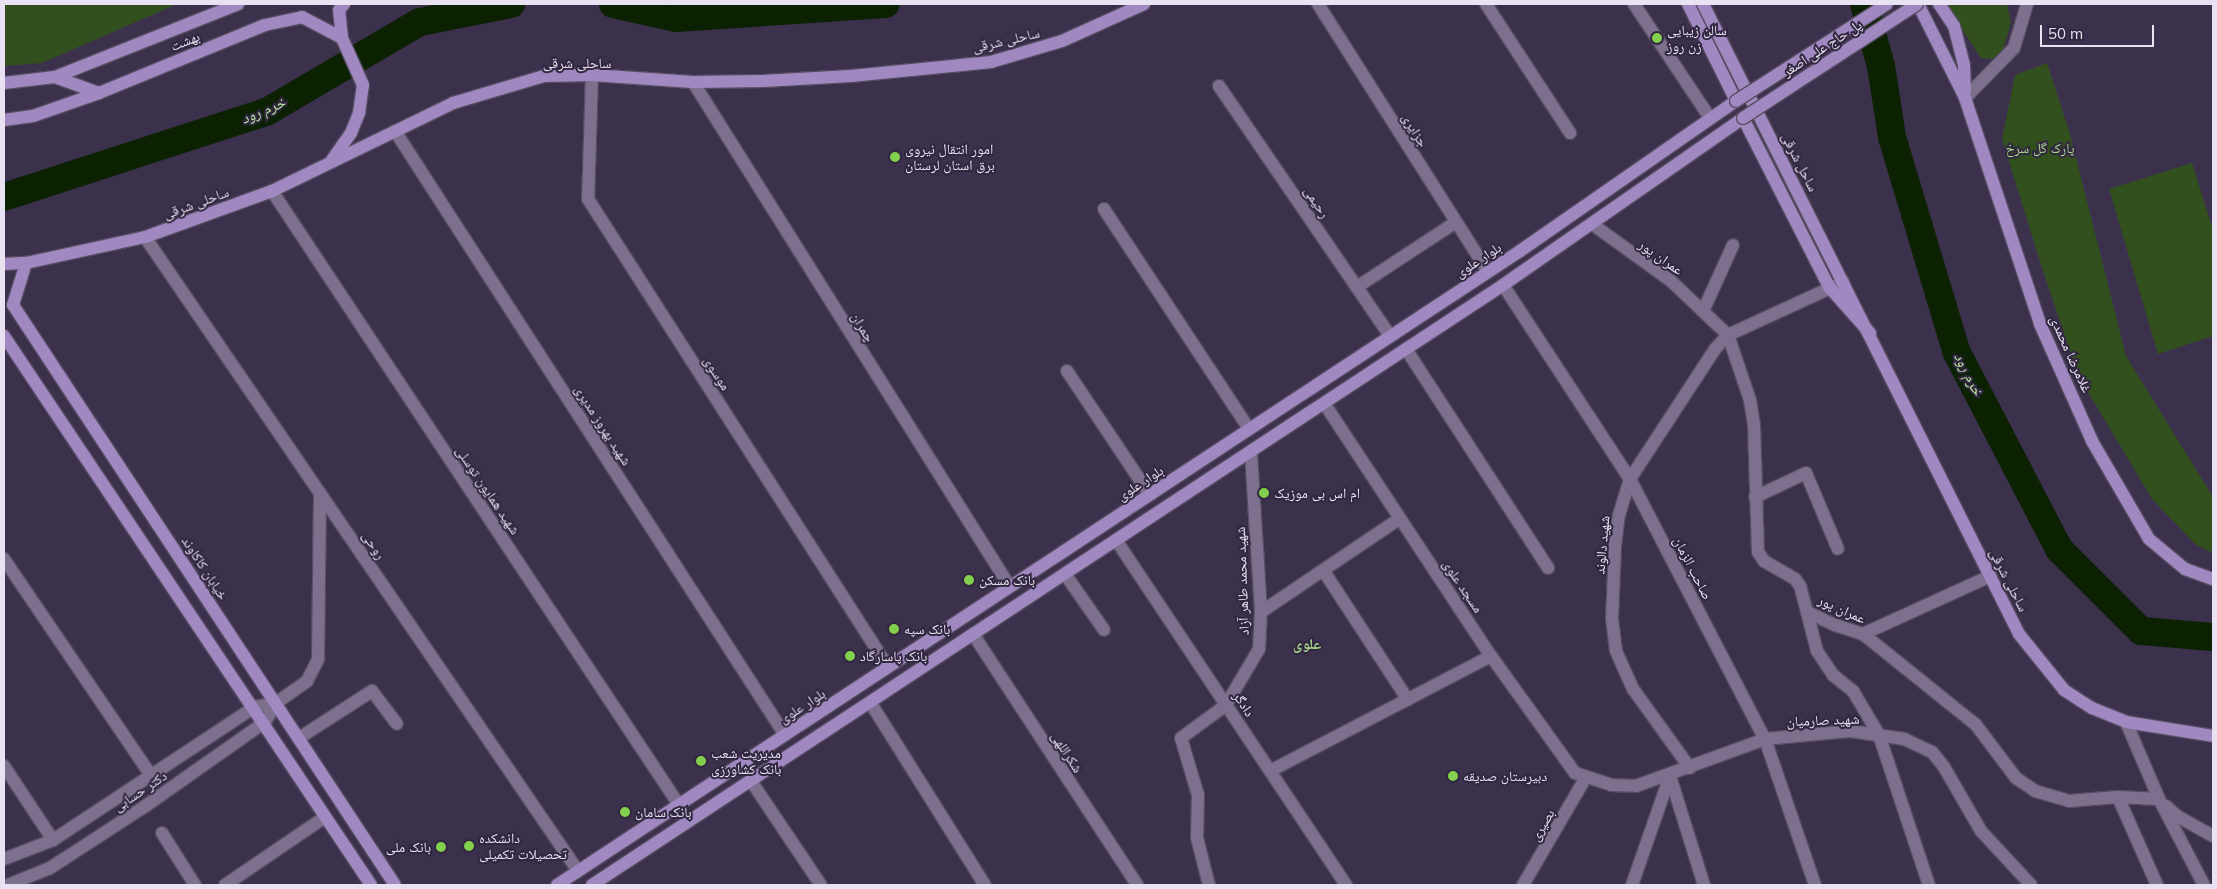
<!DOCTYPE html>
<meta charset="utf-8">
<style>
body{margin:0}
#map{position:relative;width:2217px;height:889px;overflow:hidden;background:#3c314c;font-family:Mulish,"Noto Naskh Arabic",sans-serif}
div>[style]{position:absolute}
.green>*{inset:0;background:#32501e}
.river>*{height:28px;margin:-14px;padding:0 14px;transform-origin:14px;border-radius:14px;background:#0b2100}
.roads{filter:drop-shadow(1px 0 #564d63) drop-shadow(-1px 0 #564d63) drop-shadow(0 1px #564d63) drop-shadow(0 -1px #564d63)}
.minor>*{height:12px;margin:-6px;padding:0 6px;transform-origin:6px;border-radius:6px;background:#7c708e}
.major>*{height:12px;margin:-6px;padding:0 6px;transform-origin:6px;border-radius:6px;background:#a089c1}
.bridges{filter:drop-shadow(1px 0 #564d63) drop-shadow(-1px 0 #564d63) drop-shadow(0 1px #564d63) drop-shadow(0 -1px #564d63)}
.major-bridge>*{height:12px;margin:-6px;padding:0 6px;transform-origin:6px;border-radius:6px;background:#a089c1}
.dots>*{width:14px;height:14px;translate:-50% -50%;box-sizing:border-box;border:2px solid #322741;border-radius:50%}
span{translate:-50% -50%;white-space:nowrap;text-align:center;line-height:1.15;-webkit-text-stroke:4px #322741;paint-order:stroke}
.poi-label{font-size:14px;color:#e8e2f3}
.left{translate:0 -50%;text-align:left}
.right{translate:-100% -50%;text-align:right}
.street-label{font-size:14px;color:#e8e2f3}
.park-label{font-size:14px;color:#a8da8c}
.water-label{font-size:15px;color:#b9eb9c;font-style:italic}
.neighbourhood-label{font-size:15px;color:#a6d08e;font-weight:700}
.frame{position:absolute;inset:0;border:5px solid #e8e2f3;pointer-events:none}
.scale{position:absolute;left:2040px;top:25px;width:114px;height:22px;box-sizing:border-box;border:2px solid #e8e2f3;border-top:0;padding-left:6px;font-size:15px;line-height:18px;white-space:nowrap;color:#e8e2f3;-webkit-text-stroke:4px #322741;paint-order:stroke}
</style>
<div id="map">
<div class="green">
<i style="clip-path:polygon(4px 4px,177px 4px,42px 63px,4px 66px)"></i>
<i style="clip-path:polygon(1945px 4px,2007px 4px,2011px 23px,2002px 53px,1992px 59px,1981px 58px)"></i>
<i style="clip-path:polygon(2047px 63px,2070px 134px,2126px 356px,2213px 497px,2213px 553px,2196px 545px,2152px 499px,2079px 377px,2042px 268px,2002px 139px,2015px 75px)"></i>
<i style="clip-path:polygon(2192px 163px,2213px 230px,2213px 336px,2158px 354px,2109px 189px)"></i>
</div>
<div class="river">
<i style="left:613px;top:4px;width:65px;rotate:12.5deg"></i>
<i style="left:676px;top:18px;width:210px;rotate:-3.8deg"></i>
<i style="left:1864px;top:4px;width:64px;rotate:74.7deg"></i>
<i style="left:1881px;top:66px;width:72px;rotate:81.2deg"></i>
<i style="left:1892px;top:137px;width:223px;rotate:73.3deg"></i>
<i style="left:1956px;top:351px;width:223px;rotate:62.5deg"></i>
<i style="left:2059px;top:549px;width:116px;rotate:45deg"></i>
<i style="left:2141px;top:631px;width:72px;rotate:4.8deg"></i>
<i style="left:4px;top:197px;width:278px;rotate:-18deg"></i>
<i style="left:268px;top:111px;width:176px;rotate:-30.4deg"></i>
<i style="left:420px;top:22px;width:93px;rotate:-11.2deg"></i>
</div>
<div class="roads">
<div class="minor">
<i style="left:1318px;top:4px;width:317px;rotate:57.6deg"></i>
<i style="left:1486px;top:4px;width:154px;rotate:56.9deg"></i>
<i style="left:1634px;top:4px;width:137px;rotate:56.3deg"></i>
<i style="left:592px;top:75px;width:124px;rotate:91.8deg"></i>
<i style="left:588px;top:199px;width:556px;rotate:57.34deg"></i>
<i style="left:693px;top:82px;width:596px;rotate:57.88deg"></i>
<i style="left:1219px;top:86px;width:303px;rotate:55.6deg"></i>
<i style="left:1965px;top:98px;width:70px;rotate:-45.6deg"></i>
<i style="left:2014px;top:48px;width:46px;rotate:-73.5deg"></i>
<i style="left:395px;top:131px;width:719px;rotate:57.15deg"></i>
<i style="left:272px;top:191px;width:737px;rotate:56.46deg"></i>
<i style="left:1104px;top:209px;width:263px;rotate:56.6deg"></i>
<i style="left:1592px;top:224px;width:96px;rotate:35.7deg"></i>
<i style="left:1670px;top:280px;width:80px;rotate:43.5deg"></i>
<i style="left:1728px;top:335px;width:69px;rotate:71.3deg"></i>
<i style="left:1750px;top:400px;width:25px;rotate:81deg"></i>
<i style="left:1754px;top:425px;width:127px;rotate:88.2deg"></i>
<i style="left:1758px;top:552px;width:11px;rotate:56deg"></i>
<i style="left:1764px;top:561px;width:36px;rotate:30deg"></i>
<i style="left:1795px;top:579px;width:9px;rotate:54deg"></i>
<i style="left:1800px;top:586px;width:27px;rotate:75deg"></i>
<i style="left:1807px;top:612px;width:31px;rotate:25deg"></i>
<i style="left:1835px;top:625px;width:29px;rotate:18deg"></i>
<i style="left:1863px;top:634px;width:145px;rotate:38.8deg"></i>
<i style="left:1976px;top:725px;width:66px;rotate:53deg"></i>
<i style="left:2016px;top:778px;width:23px;rotate:34deg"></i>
<i style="left:2035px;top:791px;width:35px;rotate:16deg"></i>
<i style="left:2069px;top:801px;width:49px;rotate:-4.7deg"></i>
<i style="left:2118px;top:797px;width:41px;rotate:2.8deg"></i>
<i style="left:145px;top:237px;width:768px;rotate:55.67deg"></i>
<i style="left:1503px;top:285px;width:232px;rotate:56.8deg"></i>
<i style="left:1630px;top:479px;width:293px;rotate:62.6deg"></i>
<i style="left:1765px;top:739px;width:154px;rotate:71.1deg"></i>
<i style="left:1357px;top:287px;width:118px;rotate:-33.3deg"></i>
<i style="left:1704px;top:309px;width:70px;rotate:-65.6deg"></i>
<i style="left:1406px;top:349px;width:261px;rotate:57deg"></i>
<i style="left:1067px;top:371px;width:149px;rotate:56.2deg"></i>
<i style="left:1324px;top:403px;width:303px;rotate:56.6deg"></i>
<i style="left:1491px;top:656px;width:144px;rotate:54.3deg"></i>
<i style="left:1575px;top:773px;width:38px;rotate:18deg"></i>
<i style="left:1611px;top:785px;width:25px;rotate:2deg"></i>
<i style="left:1636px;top:786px;width:137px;rotate:-20deg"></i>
<i style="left:1765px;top:739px;width:85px;rotate:-5.4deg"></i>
<i style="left:1850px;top:731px;width:55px;rotate:8.4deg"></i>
<i style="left:1904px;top:739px;width:31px;rotate:25deg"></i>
<i style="left:1932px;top:752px;width:19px;rotate:51deg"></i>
<i style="left:1944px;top:767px;width:74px;rotate:60deg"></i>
<i style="left:1981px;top:831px;width:74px;rotate:47.2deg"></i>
<i style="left:1755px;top:497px;width:56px;rotate:-25.2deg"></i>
<i style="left:1806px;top:473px;width:82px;rotate:67.2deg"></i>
<i style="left:1116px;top:540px;width:415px;rotate:56.3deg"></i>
<i style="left:4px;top:559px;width:263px;rotate:55.8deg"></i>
<i style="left:1323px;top:570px;width:155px;rotate:56.8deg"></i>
<i style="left:1065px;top:574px;width:68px;rotate:55.1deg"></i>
<i style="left:1261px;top:612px;width:166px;rotate:-34deg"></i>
<i style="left:1807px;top:612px;width:40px;rotate:75.6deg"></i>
<i style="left:1817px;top:651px;width:29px;rotate:56deg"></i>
<i style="left:1833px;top:675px;width:26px;rotate:39deg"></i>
<i style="left:1853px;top:691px;width:51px;rotate:59.4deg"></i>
<i style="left:1879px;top:735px;width:158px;rotate:71.6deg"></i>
<i style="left:973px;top:634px;width:300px;rotate:56.8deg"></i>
<i style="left:1863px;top:634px;width:140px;rotate:-24.5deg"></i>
<i style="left:870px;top:702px;width:216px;rotate:57.9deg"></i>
<i style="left:2126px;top:722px;width:84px;rotate:66.8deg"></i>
<i style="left:2159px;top:799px;width:97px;rotate:62.4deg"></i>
<i style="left:299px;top:738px;width:87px;rotate:-32.8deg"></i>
<i style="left:372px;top:691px;width:41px;rotate:52.9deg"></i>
<i style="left:4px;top:766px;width:89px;rotate:56.5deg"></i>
<i style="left:1690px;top:768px;width:97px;rotate:-125.8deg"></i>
<i style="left:1633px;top:689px;width:42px;rotate:-114.1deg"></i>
<i style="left:1616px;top:651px;width:32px;rotate:-97deg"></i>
<i style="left:1612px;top:619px;width:73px;rotate:-87.6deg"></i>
<i style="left:1615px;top:546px;width:31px;rotate:-83deg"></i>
<i style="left:1619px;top:515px;width:38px;rotate:-73deg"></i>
<i style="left:1630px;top:479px;width:155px;rotate:-56.8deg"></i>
<i style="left:1715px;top:349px;width:19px;rotate:-47deg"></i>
<i style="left:1728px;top:335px;width:127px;rotate:-24.7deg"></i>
<i style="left:1270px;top:771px;width:249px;rotate:-27.5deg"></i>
<i style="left:1670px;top:776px;width:114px;rotate:72.7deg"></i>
<i style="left:751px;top:781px;width:125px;rotate:56.1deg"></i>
<i style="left:2118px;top:797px;width:96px;rotate:66.1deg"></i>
<i style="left:2166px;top:806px;width:15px;rotate:42deg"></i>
<i style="left:2177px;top:816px;width:41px;rotate:29.1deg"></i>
<i style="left:162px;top:833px;width:62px;rotate:57.6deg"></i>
<i style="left:4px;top:859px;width:53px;rotate:-21.2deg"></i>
<i style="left:53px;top:840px;width:242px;rotate:-33.4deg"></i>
<i style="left:255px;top:707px;width:21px;rotate:-11deg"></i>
<i style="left:276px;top:703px;width:38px;rotate:-35deg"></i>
<i style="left:307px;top:681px;width:25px;rotate:-63deg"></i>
<i style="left:318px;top:659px;width:166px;rotate:-89.3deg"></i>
<i style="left:8px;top:885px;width:45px;rotate:-22deg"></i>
<i style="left:50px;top:868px;width:112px;rotate:-33deg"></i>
<i style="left:144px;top:807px;width:148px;rotate:-35.1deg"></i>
<i style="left:265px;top:722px;width:22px;rotate:-60deg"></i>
<i style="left:225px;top:885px;width:121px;rotate:-34.2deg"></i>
<i style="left:1209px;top:885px;width:49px;rotate:-104.3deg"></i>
<i style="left:1197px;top:838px;width:43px;rotate:-88.7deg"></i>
<i style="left:1198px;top:795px;width:59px;rotate:-106.6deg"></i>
<i style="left:1181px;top:738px;width:56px;rotate:-36.3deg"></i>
<i style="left:1226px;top:705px;width:65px;rotate:-59.5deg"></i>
<i style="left:1259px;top:649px;width:37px;rotate:-87deg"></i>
<i style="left:1261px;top:612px;width:161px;rotate:-93.6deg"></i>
<i style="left:1523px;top:885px;width:123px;rotate:-59.7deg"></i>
<i style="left:1632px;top:885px;width:115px;rotate:-70.8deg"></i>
</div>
<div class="major">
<i style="left:1703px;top:4px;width:705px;rotate:63.36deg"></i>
<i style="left:2019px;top:634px;width:72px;rotate:51.2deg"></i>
<i style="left:2064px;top:690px;width:33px;rotate:33deg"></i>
<i style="left:2092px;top:708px;width:37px;rotate:22deg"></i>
<i style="left:2126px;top:722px;width:88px;rotate:9.1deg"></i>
<i style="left:1918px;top:4px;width:105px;rotate:63.4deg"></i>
<i style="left:1965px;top:98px;width:238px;rotate:71.6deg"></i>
<i style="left:2040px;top:324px;width:128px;rotate:66deg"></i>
<i style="left:2092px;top:441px;width:113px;rotate:59.8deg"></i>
<i style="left:2149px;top:539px;width:47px;rotate:39.8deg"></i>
<i style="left:2185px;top:569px;width:30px;rotate:20deg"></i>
<i style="left:1939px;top:4px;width:27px;rotate:56deg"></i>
<i style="left:1954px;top:26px;width:40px;rotate:75.6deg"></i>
<i style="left:1964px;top:65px;width:25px;rotate:88deg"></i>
<i style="left:55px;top:77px;width:47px;rotate:20deg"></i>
<i style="left:4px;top:83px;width:51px;rotate:-6.7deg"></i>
<i style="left:55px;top:77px;width:197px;rotate:-21.7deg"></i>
<i style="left:4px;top:120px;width:29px;rotate:-8deg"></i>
<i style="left:33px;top:116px;width:70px;rotate:-19.2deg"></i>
<i style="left:99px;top:93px;width:179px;rotate:-22.3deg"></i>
<i style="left:265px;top:25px;width:38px;rotate:-12deg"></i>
<i style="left:302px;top:17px;width:45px;rotate:27.7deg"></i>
<i style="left:332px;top:160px;width:33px;rotate:-55deg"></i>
<i style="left:351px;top:133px;width:22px;rotate:-68deg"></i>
<i style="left:359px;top:113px;width:28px;rotate:-82deg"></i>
<i style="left:363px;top:85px;width:51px;rotate:-114.1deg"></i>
<i style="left:342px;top:38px;width:28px;rotate:-96deg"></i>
<i style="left:339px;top:10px;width:8px;rotate:-50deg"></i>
<i style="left:26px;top:263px;width:44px;rotate:107.2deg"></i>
<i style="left:13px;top:305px;width:694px;rotate:56.63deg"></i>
<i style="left:4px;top:264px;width:22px;rotate:-3deg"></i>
<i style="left:26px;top:263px;width:122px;rotate:-12.3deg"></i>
<i style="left:145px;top:237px;width:135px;rotate:-19.9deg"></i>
<i style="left:272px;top:191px;width:201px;rotate:-25.9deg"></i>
<i style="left:453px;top:103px;width:95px;rotate:-16.5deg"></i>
<i style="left:544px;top:76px;width:48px;rotate:-1.2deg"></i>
<i style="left:592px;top:75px;width:101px;rotate:4deg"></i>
<i style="left:693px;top:82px;width:70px;rotate:-0.8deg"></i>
<i style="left:763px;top:81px;width:88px;rotate:-3.3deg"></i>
<i style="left:851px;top:76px;width:141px;rotate:-5.7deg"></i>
<i style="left:991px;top:62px;width:74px;rotate:-16.5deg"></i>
<i style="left:1062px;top:41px;width:90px;rotate:-24.3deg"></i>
<i style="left:4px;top:336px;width:660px;rotate:56.24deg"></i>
<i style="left:557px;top:885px;width:1153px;rotate:-33.36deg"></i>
<i style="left:1520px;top:251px;width:263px;rotate:-34.8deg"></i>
<i style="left:1736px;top:101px;width:108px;rotate:-116.3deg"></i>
<i style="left:592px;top:885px;width:1091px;rotate:-33.37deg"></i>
<i style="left:1503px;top:285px;width:292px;rotate:-34.8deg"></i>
<i style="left:1743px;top:118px;width:190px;rotate:63deg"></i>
<i style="left:1829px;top:287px;width:62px;rotate:48.3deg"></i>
</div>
</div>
<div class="bridges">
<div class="major-bridge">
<i style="left:1736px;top:101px;width:179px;rotate:-32.7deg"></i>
<i style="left:1743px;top:118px;width:208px;rotate:-33.2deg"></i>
</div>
</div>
<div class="dots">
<i style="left:1657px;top:38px;background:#83d04e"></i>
<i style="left:895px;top:157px;background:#83d04e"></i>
<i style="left:1264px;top:493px;background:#83d04e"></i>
<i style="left:969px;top:580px;background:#83d04e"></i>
<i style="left:894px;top:629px;background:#83d04e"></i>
<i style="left:850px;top:656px;background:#83d04e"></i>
<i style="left:701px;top:761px;background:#83d04e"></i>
<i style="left:1453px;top:776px;background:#83d04e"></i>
<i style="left:625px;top:812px;background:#83d04e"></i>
<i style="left:469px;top:846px;background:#83d04e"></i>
<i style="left:441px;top:847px;background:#83d04e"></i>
</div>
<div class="poi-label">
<span class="left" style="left:1667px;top:38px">سالن زیبایی<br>زن روز</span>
<span class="left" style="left:905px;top:157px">امور انتقال نیروی<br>برق استان لرستان</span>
<span class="left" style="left:1274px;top:493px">ام اس بی موزیک</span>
<span class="left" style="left:979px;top:580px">بانک مسکن</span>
<span class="left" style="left:904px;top:629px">بانک سپه</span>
<span class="left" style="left:860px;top:656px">بانک پاسارگاد</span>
<span class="left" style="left:711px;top:761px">مدیریت شعب<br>بانک کشاورزی</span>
<span class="left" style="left:1463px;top:776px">دبیرستان صدیقه</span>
<span class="left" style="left:635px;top:812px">بانک سامان</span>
<span class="left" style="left:479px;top:846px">دانشکده<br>تحصیلات تکمیلی</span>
<span class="right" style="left:431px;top:847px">بانک ملی</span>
</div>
<div class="street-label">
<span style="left:1006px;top:40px;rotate:-13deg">ساحلی شرقی</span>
<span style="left:185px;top:41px;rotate:-22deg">بهشت</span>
<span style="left:1822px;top:48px;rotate:-33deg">پل حاج علی اصغر</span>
<span style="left:577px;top:63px">ساحلی شرقی</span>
<span style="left:1415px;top:130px;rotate:58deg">جزایری</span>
<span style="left:1800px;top:162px;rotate:63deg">ساحل شرقی</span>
<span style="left:1317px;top:202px;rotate:56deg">رحیمی</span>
<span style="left:196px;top:203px;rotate:-20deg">ساحلی شرقی</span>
<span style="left:1661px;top:257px;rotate:35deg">عمران پور</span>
<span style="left:1478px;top:260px;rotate:-33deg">بلوار علوی</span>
<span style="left:863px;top:327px;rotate:58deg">چمران</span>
<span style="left:2071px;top:354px;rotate:66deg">غلامرضا محمدی</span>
<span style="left:717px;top:373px;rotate:57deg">موسوی</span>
<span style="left:603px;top:425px;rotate:57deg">شهید بهروز مدیری</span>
<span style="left:1140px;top:483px;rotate:-33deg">بلوار علوی</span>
<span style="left:488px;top:490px;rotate:56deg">شهید همایون توسلی</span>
<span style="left:374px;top:545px;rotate:56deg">روحی</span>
<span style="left:1602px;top:545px;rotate:-85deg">شهید دالوند</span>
<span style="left:205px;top:568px;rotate:57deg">خیابان کاکاوند</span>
<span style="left:1693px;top:568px;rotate:63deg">صاحب الزمان</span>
<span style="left:2009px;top:580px;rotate:63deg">ساحلی شرقی</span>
<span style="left:1242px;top:581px;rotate:-92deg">شهید محمد طاهر آزاد</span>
<span style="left:1463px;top:586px;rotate:56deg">مسجد علوی</span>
<span style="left:1842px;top:609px;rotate:24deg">عمران پور</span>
<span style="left:1244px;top:704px;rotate:56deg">دادگر</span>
<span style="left:802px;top:706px;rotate:-33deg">بلوار علوی</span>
<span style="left:1823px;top:720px;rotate:-2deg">شهید صارمیان</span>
<span style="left:1067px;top:752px;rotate:57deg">شکراللهی</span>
<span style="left:140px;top:791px;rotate:-34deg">دکتر حسابی</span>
<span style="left:1542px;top:825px;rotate:-60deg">بصیری</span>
</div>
<div class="park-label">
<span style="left:2040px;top:148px">پارک گل سرخ</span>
</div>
<div class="water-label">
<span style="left:263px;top:110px;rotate:-23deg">خرم رود</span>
<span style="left:1969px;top:374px;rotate:63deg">خرم رود</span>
</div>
<div class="neighbourhood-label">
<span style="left:1307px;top:644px">علوی</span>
</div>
<div class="frame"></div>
<div class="scale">50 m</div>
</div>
